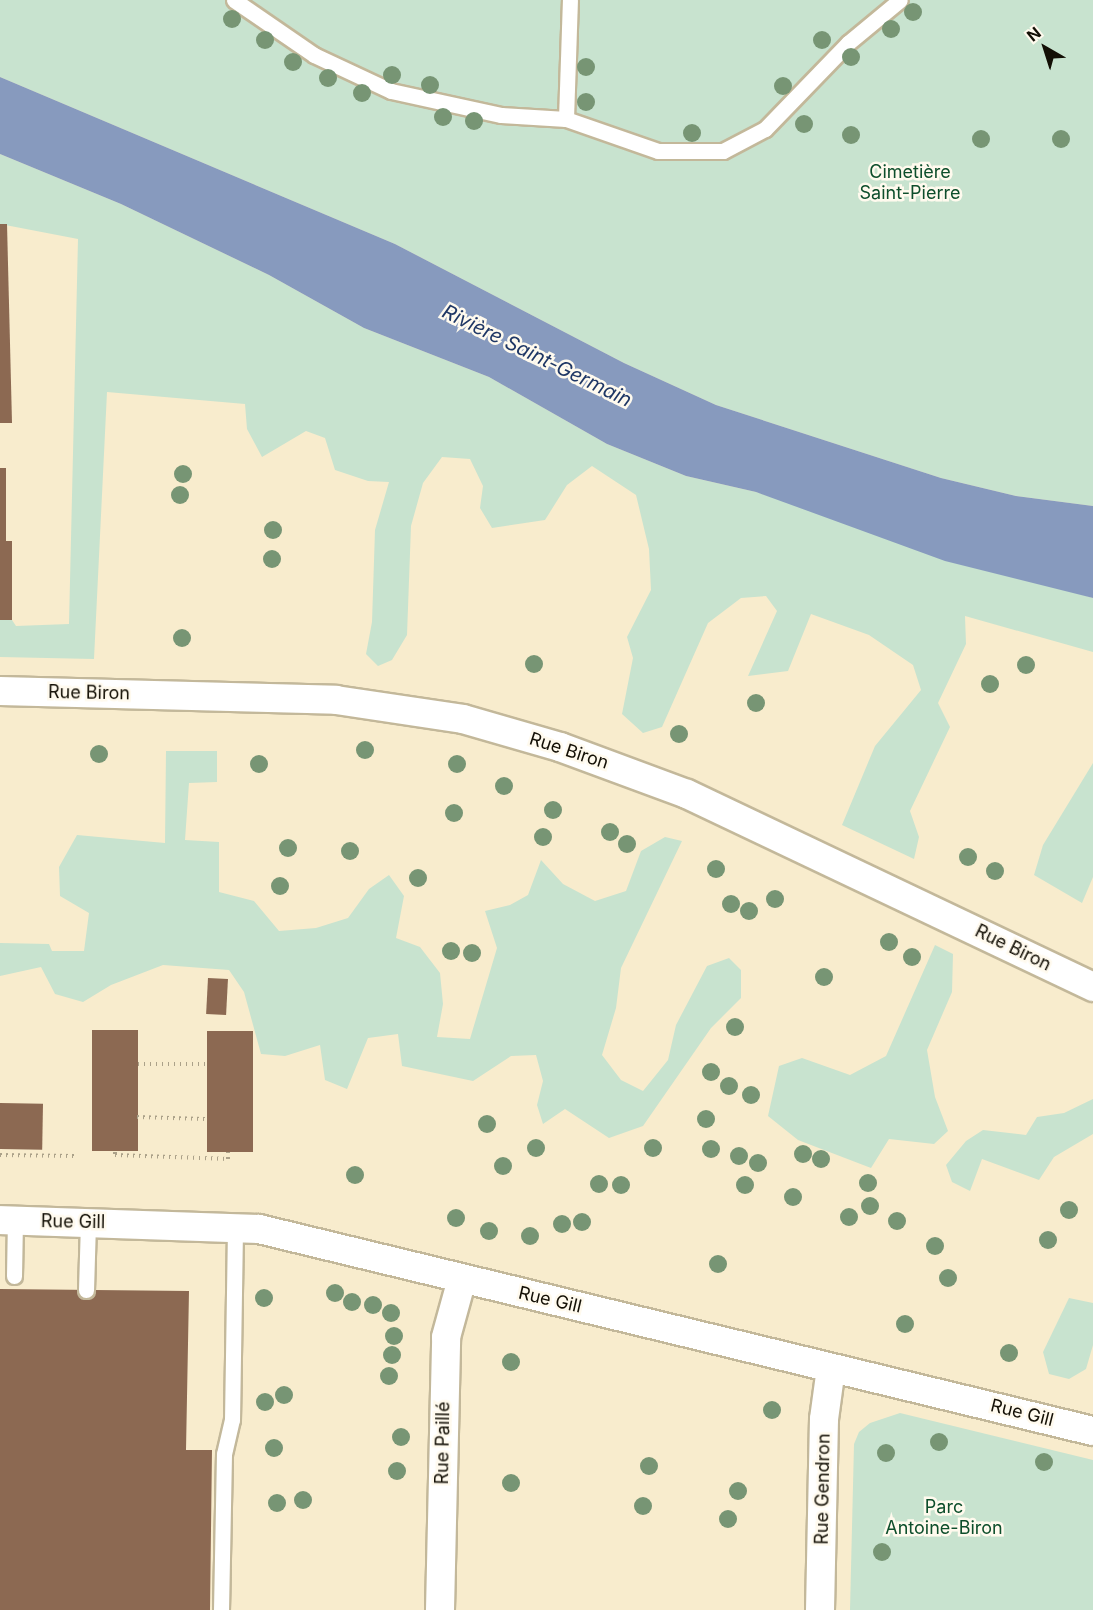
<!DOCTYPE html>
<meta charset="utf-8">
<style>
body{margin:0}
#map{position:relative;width:1093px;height:1610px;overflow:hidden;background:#f8eccd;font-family:Inter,sans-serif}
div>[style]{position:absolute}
.green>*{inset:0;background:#c8e3cf}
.water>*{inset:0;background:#879abe}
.building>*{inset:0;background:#8c6952;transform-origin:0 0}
.path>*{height:4px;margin-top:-2px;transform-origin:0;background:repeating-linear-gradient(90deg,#aba189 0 1.5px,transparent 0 6px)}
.roads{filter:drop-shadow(2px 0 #c3b89a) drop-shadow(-2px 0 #c3b89a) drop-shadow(0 2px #c3b89a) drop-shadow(0 -2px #c3b89a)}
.service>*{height:15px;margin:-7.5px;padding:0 7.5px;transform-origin:7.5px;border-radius:7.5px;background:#fff}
.minor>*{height:28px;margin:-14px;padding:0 14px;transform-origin:14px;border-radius:14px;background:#fff}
.trees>*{width:18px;height:18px;margin:-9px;border-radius:50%;background:#779574}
span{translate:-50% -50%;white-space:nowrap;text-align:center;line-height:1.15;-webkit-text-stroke:5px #fffaee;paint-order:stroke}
.park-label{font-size:18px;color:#0d4e2b}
.street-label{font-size:18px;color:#130f05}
.water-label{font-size:20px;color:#1f3765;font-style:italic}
.north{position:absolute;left:1015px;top:18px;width:60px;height:60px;-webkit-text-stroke:4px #fffaee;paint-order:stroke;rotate:321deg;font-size:16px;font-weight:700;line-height:24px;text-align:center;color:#130f05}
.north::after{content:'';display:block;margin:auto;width:21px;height:27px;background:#130f05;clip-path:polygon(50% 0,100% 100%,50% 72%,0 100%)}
</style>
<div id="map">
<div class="green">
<i style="clip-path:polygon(0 0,1093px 0,1093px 506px,1016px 496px,941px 478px,716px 405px,624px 363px,395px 244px,0 77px)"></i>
<i style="clip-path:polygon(0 154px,121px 204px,269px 275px,364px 328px,489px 377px,607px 444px,686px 476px,756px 492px,1093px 598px,1093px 652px,965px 616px,966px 644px,938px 703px,950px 727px,910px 811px,919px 837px,914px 859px,842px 825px,875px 746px,921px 690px,913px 665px,869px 635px,811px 614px,788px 671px,748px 676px,777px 611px,766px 596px,741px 598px,708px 623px,662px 727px,643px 733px,622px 714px,633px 658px,627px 637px,651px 590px,649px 549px,636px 495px,592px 466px,567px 485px,545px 520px,492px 528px,480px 508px,483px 486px,470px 459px,442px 457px,423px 483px,411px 526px,407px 635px,392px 660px,378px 666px,366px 654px,372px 622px,375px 530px,389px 482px,368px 481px,335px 470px,325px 438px,306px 431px,262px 457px,247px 429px,245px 404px,107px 392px,94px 659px,0 657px,0 620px,12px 620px,16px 626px,69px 624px,78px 239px,0 224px)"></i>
<i style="clip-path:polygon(166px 751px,217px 751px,217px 782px,189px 783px,185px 840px,219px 842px,219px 892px,254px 901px,279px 931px,316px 928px,348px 918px,369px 889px,389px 875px,404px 896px,396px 938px,420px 947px,440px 973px,443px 1004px,437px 1037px,470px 1039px,497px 948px,485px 911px,510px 905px,528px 895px,541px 860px,563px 884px,595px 901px,626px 891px,641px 851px,665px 837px,682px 841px,621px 968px,616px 1008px,602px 1055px,621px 1080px,643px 1091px,668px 1060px,676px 1025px,707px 966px,729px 958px,741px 970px,741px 998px,711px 1028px,643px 1126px,609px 1138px,565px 1109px,543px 1124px,537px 1105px,543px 1081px,536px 1055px,511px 1056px,473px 1081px,402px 1066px,398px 1034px,368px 1038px,347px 1089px,325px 1080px,320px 1045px,285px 1056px,261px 1054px,244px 992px,229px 970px,163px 965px,111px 985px,83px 1002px,55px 994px,41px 967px,0 976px,0 943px,49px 944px,52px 951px,84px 951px,89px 913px,60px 896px,59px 867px,77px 835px,165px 843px)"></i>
<i style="clip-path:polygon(1093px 763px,1093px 877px,1082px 903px,1034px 875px,1043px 845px)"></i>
<i style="clip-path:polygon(935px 945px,953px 954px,952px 992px,927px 1050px,935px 1097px,948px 1131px,934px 1144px,889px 1139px,871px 1168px,798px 1140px,768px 1116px,779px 1066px,802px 1058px,850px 1075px,886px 1056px)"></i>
<i style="clip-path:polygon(1093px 1099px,1093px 1134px,1054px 1157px,1039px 1180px,982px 1159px,970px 1191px,952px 1182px,946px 1165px,966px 1141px,983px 1130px,1026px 1135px,1037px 1117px,1064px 1113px)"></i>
<i style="clip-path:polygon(1069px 1298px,1093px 1303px,1093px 1345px,1086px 1369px,1069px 1379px,1049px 1374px,1043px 1352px)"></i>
<i style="clip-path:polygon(900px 1413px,1093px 1460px,1093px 1610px,850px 1610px,854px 1444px,859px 1432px,870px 1423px)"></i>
</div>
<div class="water">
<i style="clip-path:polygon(0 77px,395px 244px,624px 363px,716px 405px,941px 478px,1016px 496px,1093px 506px,1093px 598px,945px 561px,756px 492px,686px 476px,607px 444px,489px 377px,364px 328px,269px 275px,121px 204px,0 154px)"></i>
</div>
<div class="building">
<i style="clip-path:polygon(0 224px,7px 224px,12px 423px,0 423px)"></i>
<i style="clip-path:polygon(0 468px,6px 468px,6px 541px,12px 541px,12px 620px,0 620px)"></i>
<i style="left:208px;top:978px;width:20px;height:36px;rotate:3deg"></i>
<i style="left:92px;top:1030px;width:46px;height:121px"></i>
<i style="left:207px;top:1031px;width:46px;height:121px"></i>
<i style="left:0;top:1103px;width:43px;height:46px;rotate:1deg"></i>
<i style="clip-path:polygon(0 1289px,189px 1291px,186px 1450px,212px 1450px,210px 1610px,0 1610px)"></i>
</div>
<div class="path">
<i style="left:138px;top:1064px;width:68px"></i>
<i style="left:137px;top:1117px;width:68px;rotate:1.7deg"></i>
<i style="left:115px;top:1152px;width:3px;rotate:90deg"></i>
<i style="left:115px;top:1155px;width:113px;rotate:2deg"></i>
<i style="left:228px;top:1159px;width:7px;rotate:-90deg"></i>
<i style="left:0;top:1155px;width:74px;rotate:0.8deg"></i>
</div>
<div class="roads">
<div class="service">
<i style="left:234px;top:0;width:97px;rotate:34.5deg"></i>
<i style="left:314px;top:55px;width:85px;rotate:25.1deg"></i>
<i style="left:391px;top:91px;width:113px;rotate:12.3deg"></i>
<i style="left:501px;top:115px;width:65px;rotate:3.5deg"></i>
<i style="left:566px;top:119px;width:119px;rotate:-88.1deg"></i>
<i style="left:566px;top:119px;width:97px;rotate:19.2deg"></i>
<i style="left:658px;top:151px;width:65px"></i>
<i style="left:723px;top:151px;width:47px;rotate:-27.6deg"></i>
<i style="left:765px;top:129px;width:120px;rotate:-46deg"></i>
<i style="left:848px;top:43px;width:67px;rotate:-39.6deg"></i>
<i style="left:14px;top:1276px;width:55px;rotate:-89deg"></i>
<i style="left:86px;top:1290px;width:68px;rotate:-88.3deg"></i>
<i style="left:221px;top:1610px;width:156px;rotate:-88.9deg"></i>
<i style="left:224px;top:1454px;width:35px;rotate:-77deg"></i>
<i style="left:232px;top:1420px;width:194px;rotate:-89.1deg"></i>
</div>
<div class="minor">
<i style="left:0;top:691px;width:336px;rotate:1.5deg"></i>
<i style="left:336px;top:700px;width:128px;rotate:8.5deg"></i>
<i style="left:463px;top:719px;width:101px;rotate:16.1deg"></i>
<i style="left:560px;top:747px;width:135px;rotate:20.3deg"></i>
<i style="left:687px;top:794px;width:450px;rotate:25.4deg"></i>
<i style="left:0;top:1220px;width:259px;rotate:2deg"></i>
<i style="left:259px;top:1229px;width:858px;rotate:13.62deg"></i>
<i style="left:440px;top:1610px;width:273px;rotate:-88.7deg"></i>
<i style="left:446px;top:1337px;width:60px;rotate:-74.6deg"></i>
<i style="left:820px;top:1610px;width:191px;rotate:-88.8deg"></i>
<i style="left:824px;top:1419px;width:51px;rotate:-82.2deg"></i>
</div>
</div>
<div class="trees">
<i style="left:913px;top:12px"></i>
<i style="left:232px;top:19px"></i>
<i style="left:891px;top:29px"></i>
<i style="left:265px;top:40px"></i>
<i style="left:822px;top:40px"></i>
<i style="left:851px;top:57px"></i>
<i style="left:293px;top:62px"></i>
<i style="left:586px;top:67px"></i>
<i style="left:392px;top:75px"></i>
<i style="left:328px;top:78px"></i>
<i style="left:430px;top:85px"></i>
<i style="left:783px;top:86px"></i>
<i style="left:362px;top:93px"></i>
<i style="left:586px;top:102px"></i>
<i style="left:443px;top:117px"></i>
<i style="left:474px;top:121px"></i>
<i style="left:804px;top:124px"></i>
<i style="left:692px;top:133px"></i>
<i style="left:851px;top:135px"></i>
<i style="left:981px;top:139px"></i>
<i style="left:1061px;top:139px"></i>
<i style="left:183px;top:474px"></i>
<i style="left:180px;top:495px"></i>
<i style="left:273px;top:530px"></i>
<i style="left:272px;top:559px"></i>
<i style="left:182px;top:638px"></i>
<i style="left:534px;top:664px"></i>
<i style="left:1026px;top:665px"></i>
<i style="left:990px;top:684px"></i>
<i style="left:756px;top:703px"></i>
<i style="left:679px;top:734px"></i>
<i style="left:365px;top:750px"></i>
<i style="left:99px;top:754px"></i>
<i style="left:259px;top:764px"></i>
<i style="left:457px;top:764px"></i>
<i style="left:504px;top:786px"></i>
<i style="left:553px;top:810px"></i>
<i style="left:454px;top:813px"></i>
<i style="left:610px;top:832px"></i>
<i style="left:543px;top:837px"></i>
<i style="left:627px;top:844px"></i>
<i style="left:288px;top:848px"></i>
<i style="left:350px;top:851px"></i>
<i style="left:968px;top:857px"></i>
<i style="left:716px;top:869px"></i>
<i style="left:995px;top:871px"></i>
<i style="left:418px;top:878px"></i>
<i style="left:280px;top:886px"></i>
<i style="left:775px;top:899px"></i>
<i style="left:731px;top:904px"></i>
<i style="left:749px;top:911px"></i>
<i style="left:889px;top:942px"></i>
<i style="left:451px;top:951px"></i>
<i style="left:472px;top:953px"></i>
<i style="left:912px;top:957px"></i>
<i style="left:824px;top:977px"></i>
<i style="left:735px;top:1027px"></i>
<i style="left:711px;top:1072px"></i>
<i style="left:729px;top:1086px"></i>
<i style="left:751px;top:1095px"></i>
<i style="left:706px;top:1119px"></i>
<i style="left:487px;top:1124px"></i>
<i style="left:536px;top:1148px"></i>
<i style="left:653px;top:1148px"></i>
<i style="left:711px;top:1149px"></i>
<i style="left:803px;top:1154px"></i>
<i style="left:739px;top:1156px"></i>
<i style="left:821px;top:1159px"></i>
<i style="left:758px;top:1163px"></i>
<i style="left:503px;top:1166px"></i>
<i style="left:355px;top:1175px"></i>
<i style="left:868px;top:1183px"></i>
<i style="left:599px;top:1184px"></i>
<i style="left:621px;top:1185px"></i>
<i style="left:745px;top:1185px"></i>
<i style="left:793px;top:1197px"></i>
<i style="left:870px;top:1206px"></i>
<i style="left:1069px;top:1210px"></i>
<i style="left:849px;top:1217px"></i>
<i style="left:456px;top:1218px"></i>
<i style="left:897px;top:1221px"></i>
<i style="left:582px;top:1222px"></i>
<i style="left:562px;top:1224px"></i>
<i style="left:489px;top:1231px"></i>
<i style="left:530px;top:1236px"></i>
<i style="left:1048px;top:1240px"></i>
<i style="left:935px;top:1246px"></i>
<i style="left:718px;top:1264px"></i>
<i style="left:948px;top:1278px"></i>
<i style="left:335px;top:1293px"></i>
<i style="left:264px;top:1298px"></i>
<i style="left:352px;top:1302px"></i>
<i style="left:373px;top:1305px"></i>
<i style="left:391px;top:1313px"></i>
<i style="left:905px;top:1324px"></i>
<i style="left:394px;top:1336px"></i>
<i style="left:1009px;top:1353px"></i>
<i style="left:392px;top:1355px"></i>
<i style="left:511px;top:1362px"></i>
<i style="left:389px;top:1376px"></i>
<i style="left:284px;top:1395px"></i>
<i style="left:265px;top:1402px"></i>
<i style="left:772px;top:1410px"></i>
<i style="left:401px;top:1437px"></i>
<i style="left:939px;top:1442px"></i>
<i style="left:274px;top:1448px"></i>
<i style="left:886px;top:1453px"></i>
<i style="left:1044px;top:1462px"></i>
<i style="left:649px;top:1466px"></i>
<i style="left:397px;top:1471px"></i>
<i style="left:511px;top:1483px"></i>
<i style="left:738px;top:1491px"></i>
<i style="left:303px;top:1500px"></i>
<i style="left:277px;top:1503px"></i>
<i style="left:643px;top:1506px"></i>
<i style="left:728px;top:1519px"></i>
<i style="left:882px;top:1552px"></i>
</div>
<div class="park-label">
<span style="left:910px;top:183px">Cimetière<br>Saint-Pierre</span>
<span style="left:944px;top:1518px">Parc<br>Antoine-Biron</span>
</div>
<div class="street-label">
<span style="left:89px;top:693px;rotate:1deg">Rue Biron</span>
<span style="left:569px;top:751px;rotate:18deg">Rue Biron</span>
<span style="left:1013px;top:948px;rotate:26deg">Rue Biron</span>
<span style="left:73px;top:1222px;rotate:1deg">Rue Gill</span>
<span style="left:550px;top:1300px;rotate:13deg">Rue Gill</span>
<span style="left:1022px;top:1413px;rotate:14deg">Rue Gill</span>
<span style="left:443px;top:1443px;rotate:-89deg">Rue Paillé</span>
<span style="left:823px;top:1489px;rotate:-89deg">Rue Gendron</span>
</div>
<div class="water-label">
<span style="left:537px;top:356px;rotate:26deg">Rivière Saint-Germain</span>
</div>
<div class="north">N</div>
</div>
